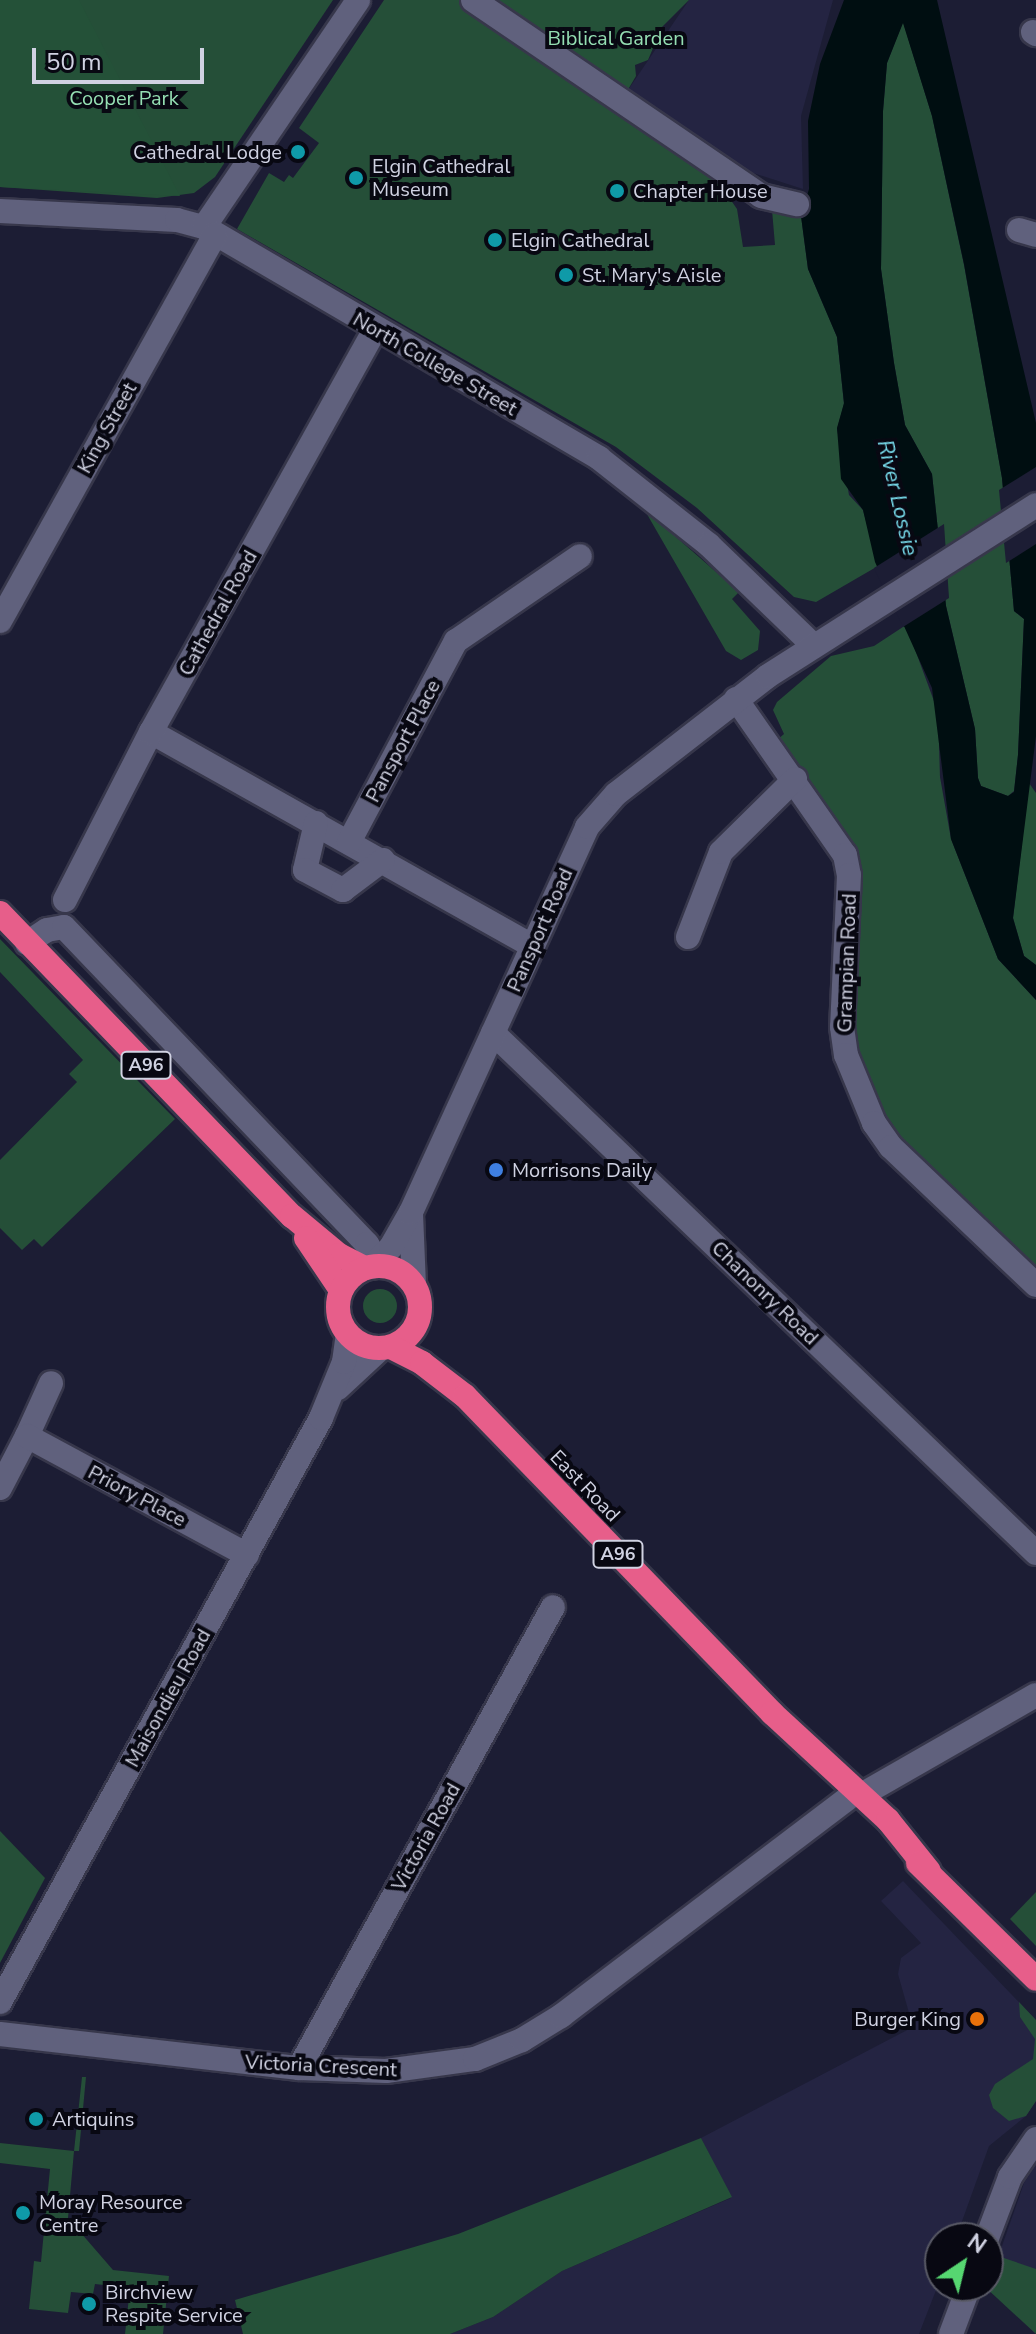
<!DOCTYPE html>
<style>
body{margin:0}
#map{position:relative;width:1036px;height:2334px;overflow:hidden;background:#1c1d34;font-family:"Nunito Sans",sans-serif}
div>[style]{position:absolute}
.built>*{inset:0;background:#242442}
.green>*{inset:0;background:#254f38}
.round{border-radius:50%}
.forest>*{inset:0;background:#245138}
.water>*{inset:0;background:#000e11}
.pier>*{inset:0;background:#1c1d34}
.roads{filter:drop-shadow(2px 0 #37374b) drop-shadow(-2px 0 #37374b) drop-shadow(0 2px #37374b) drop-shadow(0 -2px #37374b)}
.street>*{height:24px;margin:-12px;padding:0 12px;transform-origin:12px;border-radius:12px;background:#60617d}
.secondary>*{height:24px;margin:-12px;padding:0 12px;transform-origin:12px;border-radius:12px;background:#60617d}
.highway>*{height:24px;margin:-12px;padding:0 12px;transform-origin:12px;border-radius:12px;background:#e75e8a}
.highway>.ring{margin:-12px;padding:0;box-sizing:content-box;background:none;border:24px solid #e75e8a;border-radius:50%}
.dots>*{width:22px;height:22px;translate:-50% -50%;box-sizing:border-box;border:4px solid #080812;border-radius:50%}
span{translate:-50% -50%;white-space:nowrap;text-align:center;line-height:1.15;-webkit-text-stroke:8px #080812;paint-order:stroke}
.shield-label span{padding:2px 6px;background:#080812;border:2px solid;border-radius:6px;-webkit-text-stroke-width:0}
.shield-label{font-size:18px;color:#d0d2e2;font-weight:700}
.park-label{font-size:20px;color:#95dfb3}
.poi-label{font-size:20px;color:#d0d2e2}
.right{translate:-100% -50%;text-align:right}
.left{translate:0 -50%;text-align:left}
.street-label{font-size:20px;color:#d0d2e2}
.water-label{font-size:22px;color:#77daea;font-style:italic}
.north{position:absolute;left:924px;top:2222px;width:80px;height:80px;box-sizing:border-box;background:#080812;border:2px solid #585965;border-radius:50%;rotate:35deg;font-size:22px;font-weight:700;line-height:32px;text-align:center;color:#d0d2e2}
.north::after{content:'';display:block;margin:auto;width:28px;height:36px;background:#56d671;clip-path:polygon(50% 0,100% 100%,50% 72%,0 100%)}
.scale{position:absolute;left:32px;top:48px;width:172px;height:36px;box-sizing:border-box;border:4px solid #d0d2e2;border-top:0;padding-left:10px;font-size:24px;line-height:28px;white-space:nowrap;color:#d0d2e2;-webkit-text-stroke:6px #080812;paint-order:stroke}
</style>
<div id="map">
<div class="built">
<i style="clip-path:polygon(689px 0,833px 0,801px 116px,803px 189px,744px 170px,626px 93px)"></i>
<i style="clip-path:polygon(903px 1881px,1036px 2020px,1036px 2101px,1026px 2116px,989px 2146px,956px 2238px,940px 2238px,940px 2280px,919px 2334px,450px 2334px,493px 2317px,562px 2271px,731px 2198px,701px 2138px,913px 2027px,898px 1974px,901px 1958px,921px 1943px,881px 1901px)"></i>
<i style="clip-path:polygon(1036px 2165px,1036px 2334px,988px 2286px,1024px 2183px)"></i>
</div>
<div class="green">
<i style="clip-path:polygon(0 0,333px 0,215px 177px,194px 193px,157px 198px,0 187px)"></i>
<i style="clip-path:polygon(384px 0,459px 0,719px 183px,737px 209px,743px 247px,775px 245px,772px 210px,801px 216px,808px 269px,837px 337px,844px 404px,837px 429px,849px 495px,863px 510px,878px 566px,816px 602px,794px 597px,697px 508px,616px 447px,237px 229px,269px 173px,284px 182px,289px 175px,293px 178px,319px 143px,299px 128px)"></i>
<i style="clip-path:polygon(903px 22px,932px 116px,964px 265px,1002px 478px,1014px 611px,1024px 619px,1018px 755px,1014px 791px,1008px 796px,981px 786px,978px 778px,975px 729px,946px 606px,932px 474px,905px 425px,894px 363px,881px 269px,883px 111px,887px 63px)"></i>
<i style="clip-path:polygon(644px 509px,739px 592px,732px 599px,760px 631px,758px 650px,741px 660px,726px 651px)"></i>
<i style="clip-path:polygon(906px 625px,938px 712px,940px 777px,951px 839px,998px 959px,1036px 1000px,1036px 1269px,900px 1139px,884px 1117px,860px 1062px,853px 1026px,859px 878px,777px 740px,784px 734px,773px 710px,777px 702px,831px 656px,874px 646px)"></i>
<i style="clip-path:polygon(0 939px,175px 1119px,42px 1247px,34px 1239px,22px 1250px,0 1228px,0 1160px,77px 1082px,69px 1074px,83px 1060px,0 972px)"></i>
<i class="round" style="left:363px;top:1289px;width:34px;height:34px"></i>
<i style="clip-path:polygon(0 1831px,45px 1878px,0 1963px)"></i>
<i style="clip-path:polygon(1036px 1892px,1036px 1946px,1010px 1919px)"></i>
<i style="clip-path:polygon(1019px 2002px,1036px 2020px,1036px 2101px,1026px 2116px,1009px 2121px,993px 2108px,989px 2095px,995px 2084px,1033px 2059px,1035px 2039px,1020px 2017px)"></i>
<i style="clip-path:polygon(82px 2077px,86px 2077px,79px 2151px,74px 2151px,68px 2218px,113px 2270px,169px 2276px,163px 2334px,125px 2334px,130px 2288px,95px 2284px,93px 2294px,71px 2292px,68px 2313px,29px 2309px,34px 2261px,41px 2262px,50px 2169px,0 2163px,0 2143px,74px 2151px)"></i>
<i style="clip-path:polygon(995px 2255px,1036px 2269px,1036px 2334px,984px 2286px)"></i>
</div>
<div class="forest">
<i style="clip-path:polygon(0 0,79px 0,180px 196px,0 187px)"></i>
<i style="clip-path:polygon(495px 0,689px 0,662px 27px,648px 60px,635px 65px,636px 76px,626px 93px)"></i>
<i style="clip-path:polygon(1029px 783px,1036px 793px,1036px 965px,1024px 956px,1013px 918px)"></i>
<i style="clip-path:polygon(701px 2138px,732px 2197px,562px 2271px,493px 2317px,450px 2334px,243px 2334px,235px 2300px,458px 2234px)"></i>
</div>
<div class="water">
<i style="clip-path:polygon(evenodd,844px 0,937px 0,1036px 423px,1036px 736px,1013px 918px,1024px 956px,1036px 965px,1036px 1000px,998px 959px,951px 839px,932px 688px,875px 562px,863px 510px,841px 479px,837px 428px,844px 403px,837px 337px,808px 269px,801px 216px,809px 189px,808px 121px,820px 64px,844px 0,903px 23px,932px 116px,964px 264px,1002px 478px,1014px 611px,1024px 619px,1018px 755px,1014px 792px,1008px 796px,981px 786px,978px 778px,975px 729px,946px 606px,932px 474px,905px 425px,894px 363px,881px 269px,883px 111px,887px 63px,903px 23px)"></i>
</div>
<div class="pier">
<i style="clip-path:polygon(1036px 467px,1036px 544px,1006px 563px,999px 490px)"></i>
<i style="clip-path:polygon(944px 524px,949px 598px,903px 627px,874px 568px)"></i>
</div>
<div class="roads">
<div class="street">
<i style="left:473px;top:0;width:348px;rotate:34.2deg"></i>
<i style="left:761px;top:196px;width:37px;rotate:13deg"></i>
<i style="left:1033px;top:32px;width:4px;rotate:34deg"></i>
<i style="left:0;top:211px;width:177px;rotate:2.9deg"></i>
<i style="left:177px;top:220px;width:28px;rotate:15deg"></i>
<i style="left:204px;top:227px;width:458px;rotate:30.3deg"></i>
<i style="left:599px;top:458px;width:140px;rotate:38.3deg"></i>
<i style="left:709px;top:545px;width:144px;rotate:43.9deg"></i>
<i style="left:204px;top:227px;width:274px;rotate:-55.8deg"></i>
<i style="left:1019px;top:230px;width:18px;rotate:16deg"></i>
<i style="left:0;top:621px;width:442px;rotate:-60.9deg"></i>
<i style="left:736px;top:699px;width:190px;rotate:55.1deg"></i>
<i style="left:845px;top:855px;width:20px;rotate:79deg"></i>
<i style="left:849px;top:875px;width:152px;rotate:92.6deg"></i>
<i style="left:842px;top:1027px;width:28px;rotate:82deg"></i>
<i style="left:846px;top:1055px;width:74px;rotate:67.6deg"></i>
<i style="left:874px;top:1123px;width:29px;rotate:55deg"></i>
<i style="left:891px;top:1147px;width:200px;rotate:43.6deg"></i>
<i style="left:151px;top:732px;width:438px;rotate:29.3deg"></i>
<i style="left:316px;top:823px;width:48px;rotate:103.2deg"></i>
<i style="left:305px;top:870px;width:43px;rotate:27.8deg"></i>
<i style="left:343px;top:890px;width:50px;rotate:-36.9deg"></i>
<i style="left:349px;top:842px;width:228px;rotate:-62deg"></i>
<i style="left:456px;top:641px;width:150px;rotate:-34.4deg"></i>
<i style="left:65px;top:900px;width:189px;rotate:-62.9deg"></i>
<i style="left:151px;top:732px;width:461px;rotate:-60.9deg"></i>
<i style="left:688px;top:937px;width:91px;rotate:-68.8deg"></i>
<i style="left:721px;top:852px;width:104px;rotate:-44.6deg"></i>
<i style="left:27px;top:943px;width:24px;rotate:-33deg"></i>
<i style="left:47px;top:930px;width:17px;rotate:-10deg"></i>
<i style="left:64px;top:927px;width:439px;rotate:46.3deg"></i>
<i style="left:367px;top:1244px;width:20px;rotate:60deg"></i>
<i style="left:493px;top:1033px;width:752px;rotate:43.76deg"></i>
<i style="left:27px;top:1436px;width:58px;rotate:-65.6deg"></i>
<i style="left:0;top:1488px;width:59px;rotate:-62.6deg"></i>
<i style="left:27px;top:1436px;width:250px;rotate:28.4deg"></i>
<i style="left:863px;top:1794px;width:199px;rotate:-29.8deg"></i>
<i style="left:0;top:2034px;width:301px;rotate:6.5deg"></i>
<i style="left:299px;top:2068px;width:87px;rotate:2deg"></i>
<i style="left:386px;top:2071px;width:90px;rotate:-7.7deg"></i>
<i style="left:475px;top:2059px;width:51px;rotate:-22deg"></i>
<i style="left:522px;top:2040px;width:46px;rotate:-31.6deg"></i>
<i style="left:561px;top:2016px;width:359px;rotate:-37.2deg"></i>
<i style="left:299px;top:2068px;width:526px;rotate:-61.15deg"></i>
<i style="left:987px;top:2238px;width:65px;rotate:-69.3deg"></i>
<i style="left:1010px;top:2177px;width:46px;rotate:-55.6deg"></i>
<i style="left:951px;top:2334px;width:51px;rotate:-69.4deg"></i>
</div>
<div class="secondary">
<i style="left:411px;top:1214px;width:71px;rotate:87.6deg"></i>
<i style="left:371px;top:1267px;width:28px;rotate:-45deg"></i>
<i style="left:391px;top:1247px;width:40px;rotate:-60.3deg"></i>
<i style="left:411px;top:1212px;width:423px;rotate:-65.4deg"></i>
<i style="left:587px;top:827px;width:44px;rotate:-48.7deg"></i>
<i style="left:616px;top:794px;width:192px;rotate:-37.8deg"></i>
<i style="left:768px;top:676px;width:318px;rotate:-32.5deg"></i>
<i style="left:338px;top:1388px;width:57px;rotate:-42.9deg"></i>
<i style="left:0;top:2002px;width:666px;rotate:-61.2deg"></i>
<i style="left:321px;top:1418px;width:61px;rotate:-67.7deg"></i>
<i style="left:344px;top:1362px;width:27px;rotate:-82deg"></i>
</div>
<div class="highway">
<i style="left:0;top:913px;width:421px;rotate:46.1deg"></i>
<i style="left:292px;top:1216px;width:61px;rotate:39.7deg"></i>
<i style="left:339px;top:1255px;width:29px;rotate:27deg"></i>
<i style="left:306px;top:1238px;width:63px;rotate:56.1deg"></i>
<i class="ring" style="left:338px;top:1266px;width:58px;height:58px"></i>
<i style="left:391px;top:1347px;width:35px;rotate:27deg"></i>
<i style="left:422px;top:1363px;width:54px;rotate:37.5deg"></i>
<i style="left:465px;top:1396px;width:441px;rotate:45.9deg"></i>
<i style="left:772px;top:1713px;width:158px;rotate:42.7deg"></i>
<i style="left:888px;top:1820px;width:65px;rotate:51.2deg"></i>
<i style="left:918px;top:1863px;width:165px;rotate:44.5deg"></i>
</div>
</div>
<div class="dots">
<i style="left:298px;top:152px;background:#0f9aa8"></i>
<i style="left:356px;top:178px;background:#0f9aa8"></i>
<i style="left:617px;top:191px;background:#0f9aa8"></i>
<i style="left:495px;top:240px;background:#0f9aa8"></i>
<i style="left:566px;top:275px;background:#0f9aa8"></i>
<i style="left:496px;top:1170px;background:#3f7fe0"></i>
<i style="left:977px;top:2019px;background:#e8710a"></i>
<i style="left:36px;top:2119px;background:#0f9aa8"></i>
<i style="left:23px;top:2213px;background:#0f9aa8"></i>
<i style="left:89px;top:2304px;background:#0f9aa8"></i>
</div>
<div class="shield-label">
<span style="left:146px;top:1065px">A96</span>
<span style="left:618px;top:1554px">A96</span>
</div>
<div class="park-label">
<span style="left:616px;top:38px">Biblical Garden</span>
<span style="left:124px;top:98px">Cooper Park</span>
</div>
<div class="poi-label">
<span class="right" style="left:282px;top:152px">Cathedral Lodge</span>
<span class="left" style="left:372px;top:178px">Elgin Cathedral<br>Museum</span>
<span class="left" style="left:633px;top:191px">Chapter House</span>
<span class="left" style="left:511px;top:240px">Elgin Cathedral</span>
<span class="left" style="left:582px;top:275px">St. Mary's Aisle</span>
<span class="left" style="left:512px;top:1170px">Morrisons Daily</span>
<span class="right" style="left:961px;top:2019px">Burger King</span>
<span class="left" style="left:52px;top:2119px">Artiquins</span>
<span class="left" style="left:39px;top:2214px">Moray Resource<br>Centre</span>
<span class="left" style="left:105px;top:2304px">Birchview<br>Respite Service</span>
</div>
<div class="street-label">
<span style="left:435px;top:364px;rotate:30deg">North College Street</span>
<span style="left:107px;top:428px;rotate:-61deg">King Street</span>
<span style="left:218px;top:613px;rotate:-61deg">Cathedral Road</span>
<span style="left:403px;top:741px;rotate:-62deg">Pansport Place</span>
<span style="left:540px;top:930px;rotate:-66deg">Pansport Road</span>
<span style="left:847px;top:963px;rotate:-88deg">Grampian Road</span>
<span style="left:765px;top:1293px;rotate:44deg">Chanonry Road</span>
<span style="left:585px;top:1486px;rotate:46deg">East Road</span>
<span style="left:137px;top:1496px;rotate:28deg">Priory Place</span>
<span style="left:168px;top:1698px;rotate:-61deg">Maisondieu Road</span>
<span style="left:426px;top:1837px;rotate:-61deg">Victoria Road</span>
<span style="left:321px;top:2066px;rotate:3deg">Victoria Crescent</span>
</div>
<div class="water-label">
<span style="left:897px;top:498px;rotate:77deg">River Lossie</span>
</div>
<div class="north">N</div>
<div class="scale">50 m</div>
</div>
